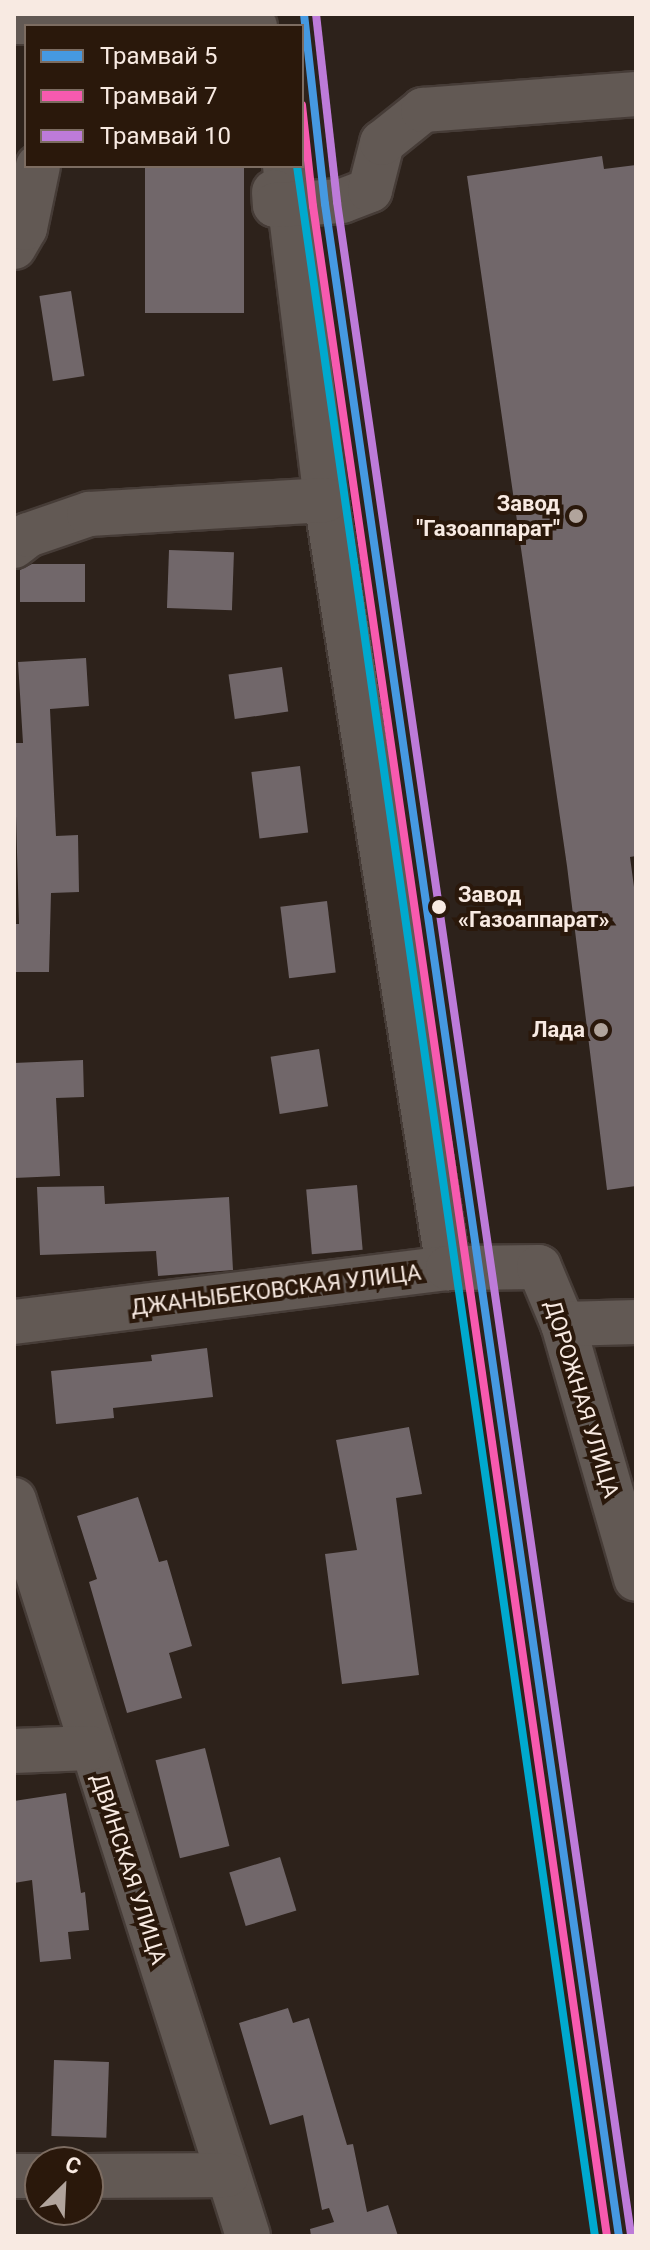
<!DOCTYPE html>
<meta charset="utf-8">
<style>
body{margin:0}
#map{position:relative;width:650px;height:2250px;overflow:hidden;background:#2d221b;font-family:Roboto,sans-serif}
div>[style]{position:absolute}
.building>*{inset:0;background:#71676a;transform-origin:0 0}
.roads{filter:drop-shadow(2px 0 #463c37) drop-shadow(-2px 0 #463c37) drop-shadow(0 2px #463c37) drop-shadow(0 -2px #463c37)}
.minor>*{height:44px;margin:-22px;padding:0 22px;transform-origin:22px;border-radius:22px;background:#625954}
.tram-1>*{height:8px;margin:-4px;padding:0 4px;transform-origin:4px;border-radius:4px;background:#4699e1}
.tram-2>*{height:8px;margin:-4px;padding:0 4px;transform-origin:4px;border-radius:4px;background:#f75aaf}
.tram-3>*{height:8px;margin:-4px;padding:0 4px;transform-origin:4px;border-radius:4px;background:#bd7bd9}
.tram-4>*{height:8px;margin:-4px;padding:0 4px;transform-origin:4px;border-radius:4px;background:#00a9ce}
.dots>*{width:22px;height:22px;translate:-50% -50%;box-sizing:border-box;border:4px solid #2a180b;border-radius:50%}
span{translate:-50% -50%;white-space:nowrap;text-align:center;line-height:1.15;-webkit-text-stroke:8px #2a180b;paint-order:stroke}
.poi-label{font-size:22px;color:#f8eae2;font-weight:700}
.right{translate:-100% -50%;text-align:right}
.stop-label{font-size:22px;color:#f8eae2;font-weight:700}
.left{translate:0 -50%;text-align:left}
.street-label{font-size:22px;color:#f8eae2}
.frame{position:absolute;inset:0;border:16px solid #f8eae2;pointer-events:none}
.legend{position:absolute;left:24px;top:24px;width:280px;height:144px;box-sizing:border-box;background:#2a180b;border:2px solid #7c6c61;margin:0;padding:10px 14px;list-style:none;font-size:24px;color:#f8eae2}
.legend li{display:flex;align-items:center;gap:16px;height:40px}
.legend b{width:40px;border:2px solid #7c6c61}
.north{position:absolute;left:24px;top:2146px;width:80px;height:80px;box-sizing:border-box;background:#2a180b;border:2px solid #7c6c61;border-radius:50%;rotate:24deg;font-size:22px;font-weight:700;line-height:32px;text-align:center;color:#f8eae2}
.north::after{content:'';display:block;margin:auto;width:28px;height:36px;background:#b1a49c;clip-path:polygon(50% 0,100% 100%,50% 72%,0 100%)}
</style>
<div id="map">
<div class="building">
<i style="clip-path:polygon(602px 156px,604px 169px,636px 165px,636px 856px,630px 857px,636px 902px,636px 1186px,607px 1190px,567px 866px,467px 176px)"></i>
<i style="left:145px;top:166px;width:99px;height:147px"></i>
<i style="left:71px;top:291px;width:86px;height:32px;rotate:81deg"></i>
<i style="left:169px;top:550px;width:65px;height:58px;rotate:2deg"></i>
<i style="clip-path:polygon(32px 564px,85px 564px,85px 602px,20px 602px,20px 570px)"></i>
<i style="clip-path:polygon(86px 658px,89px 706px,50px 709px,56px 836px,78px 835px,79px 892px,51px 893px,49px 972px,14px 972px,14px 924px,19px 924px,14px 743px,23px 743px,18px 662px)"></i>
<i style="left:282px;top:667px;width:45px;height:54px;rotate:82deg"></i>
<i style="left:300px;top:766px;width:67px;height:49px;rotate:83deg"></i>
<i style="left:327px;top:901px;width:72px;height:47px;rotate:83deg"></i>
<i style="left:319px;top:1049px;width:58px;height:49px;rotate:81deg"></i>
<i style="clip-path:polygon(83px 1060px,84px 1097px,56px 1098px,60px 1176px,14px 1178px,14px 1063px)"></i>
<i style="left:357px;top:1185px;width:65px;height:51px;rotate:85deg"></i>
<i style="clip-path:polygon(104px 1186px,105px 1204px,229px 1197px,233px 1270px,158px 1276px,156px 1251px,40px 1255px,37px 1187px)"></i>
<i style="clip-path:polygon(207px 1348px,213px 1397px,113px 1408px,114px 1418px,56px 1424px,51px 1371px,152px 1361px,151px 1355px)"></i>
<i style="clip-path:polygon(409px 1427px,422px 1494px,396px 1498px,419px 1675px,342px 1684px,325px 1554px,357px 1550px,336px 1440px)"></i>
<i style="clip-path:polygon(138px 1497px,159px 1562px,167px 1560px,192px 1646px,169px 1653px,182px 1698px,127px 1713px,89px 1582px,97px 1579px,77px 1516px)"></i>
<i style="left:205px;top:1748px;width:101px;height:51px;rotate:76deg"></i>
<i style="clip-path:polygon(66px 1793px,81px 1893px,85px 1892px,89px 1930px,68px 1932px,71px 1959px,40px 1962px,32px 1880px,14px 1883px,14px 1801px)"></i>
<i style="left:280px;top:1857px;width:56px;height:53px;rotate:73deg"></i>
<i style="clip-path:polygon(288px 2008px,293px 2023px,309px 2018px,347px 2145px,353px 2144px,367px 2212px,388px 2205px,398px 2236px,311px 2236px,310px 2229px,334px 2222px,329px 2208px,322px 2210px,303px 2115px,270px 2125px,239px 2023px)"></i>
<i style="left:54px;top:2060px;width:55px;height:76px;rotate:2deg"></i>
</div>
<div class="roads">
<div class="minor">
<i style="left:14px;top:22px;width:241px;rotate:1deg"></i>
<i style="left:285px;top:166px;width:337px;rotate:83deg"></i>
<i style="left:326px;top:500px;width:778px;rotate:80.97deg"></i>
<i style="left:274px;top:192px;width:13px;rotate:86deg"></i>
<i style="left:275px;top:205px;width:67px;rotate:-3.4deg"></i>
<i style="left:342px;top:201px;width:30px;rotate:-21deg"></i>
<i style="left:370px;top:190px;width:49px;rotate:-75.7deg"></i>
<i style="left:382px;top:143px;width:53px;rotate:-38.8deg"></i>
<i style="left:423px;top:110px;width:214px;rotate:-4.3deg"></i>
<i style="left:14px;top:247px;width:22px;rotate:-60deg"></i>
<i style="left:25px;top:228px;width:63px;rotate:-78.2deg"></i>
<i style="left:14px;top:546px;width:18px;rotate:-38deg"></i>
<i style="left:28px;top:535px;width:65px;rotate:-19deg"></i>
<i style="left:89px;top:514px;width:237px;rotate:-3.4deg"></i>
<i style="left:14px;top:1322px;width:437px;rotate:-7.1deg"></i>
<i style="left:448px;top:1268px;width:91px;rotate:-0.6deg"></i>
<i style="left:539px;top:1267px;width:62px;rotate:67.2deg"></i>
<i style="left:563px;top:1324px;width:265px;rotate:74deg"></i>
<i style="left:563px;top:1324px;width:73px;rotate:-1.6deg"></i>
<i style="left:14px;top:1500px;width:772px;rotate:72.36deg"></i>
<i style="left:14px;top:1751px;width:76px;rotate:-2.3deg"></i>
<i style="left:14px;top:2176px;width:26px"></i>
<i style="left:88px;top:2176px;width:139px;rotate:-0.4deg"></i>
</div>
</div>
<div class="tram-1">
<i style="left:304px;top:14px;width:191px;rotate:83.7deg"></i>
<i style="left:325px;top:204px;width:2053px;rotate:81.77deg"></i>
</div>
<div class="tram-2">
<i style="left:302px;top:105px;width:102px;rotate:83.8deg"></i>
<i style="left:313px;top:206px;width:2051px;rotate:81.76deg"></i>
</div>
<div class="tram-3">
<i style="left:316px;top:14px;width:189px;rotate:83.6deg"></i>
<i style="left:337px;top:202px;width:2053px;rotate:81.77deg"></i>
</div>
<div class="tram-4">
<i style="left:297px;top:166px;width:2091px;rotate:81.81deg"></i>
</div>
<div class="dots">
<i style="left:576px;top:516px;background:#b1a49c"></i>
<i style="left:439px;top:907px;background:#f8eae2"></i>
<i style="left:601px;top:1030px;background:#b1a49c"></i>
</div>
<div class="poi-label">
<span class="right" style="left:560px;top:516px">Завод<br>"Газоаппарат"</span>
<span class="right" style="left:585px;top:1030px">Лада</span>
</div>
<div class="stop-label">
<span class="left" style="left:458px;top:907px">Завод<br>«Газоаппарат»</span>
</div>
<div class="street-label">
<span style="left:276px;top:1290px;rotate:-7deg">ДЖАНЫБЕКОВСКАЯ УЛИЦА</span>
<span style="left:582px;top:1399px;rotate:73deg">ДОРОЖНАЯ УЛИЦА</span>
<span style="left:129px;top:1869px;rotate:72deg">ДВИНСКАЯ УЛИЦА</span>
</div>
<div class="frame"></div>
<ul class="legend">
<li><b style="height:10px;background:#4699e1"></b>Трамвай 5</li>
<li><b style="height:10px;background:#f75aaf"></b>Трамвай 7</li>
<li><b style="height:10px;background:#bd7bd9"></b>Трамвай 10</li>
</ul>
<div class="north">С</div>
</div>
